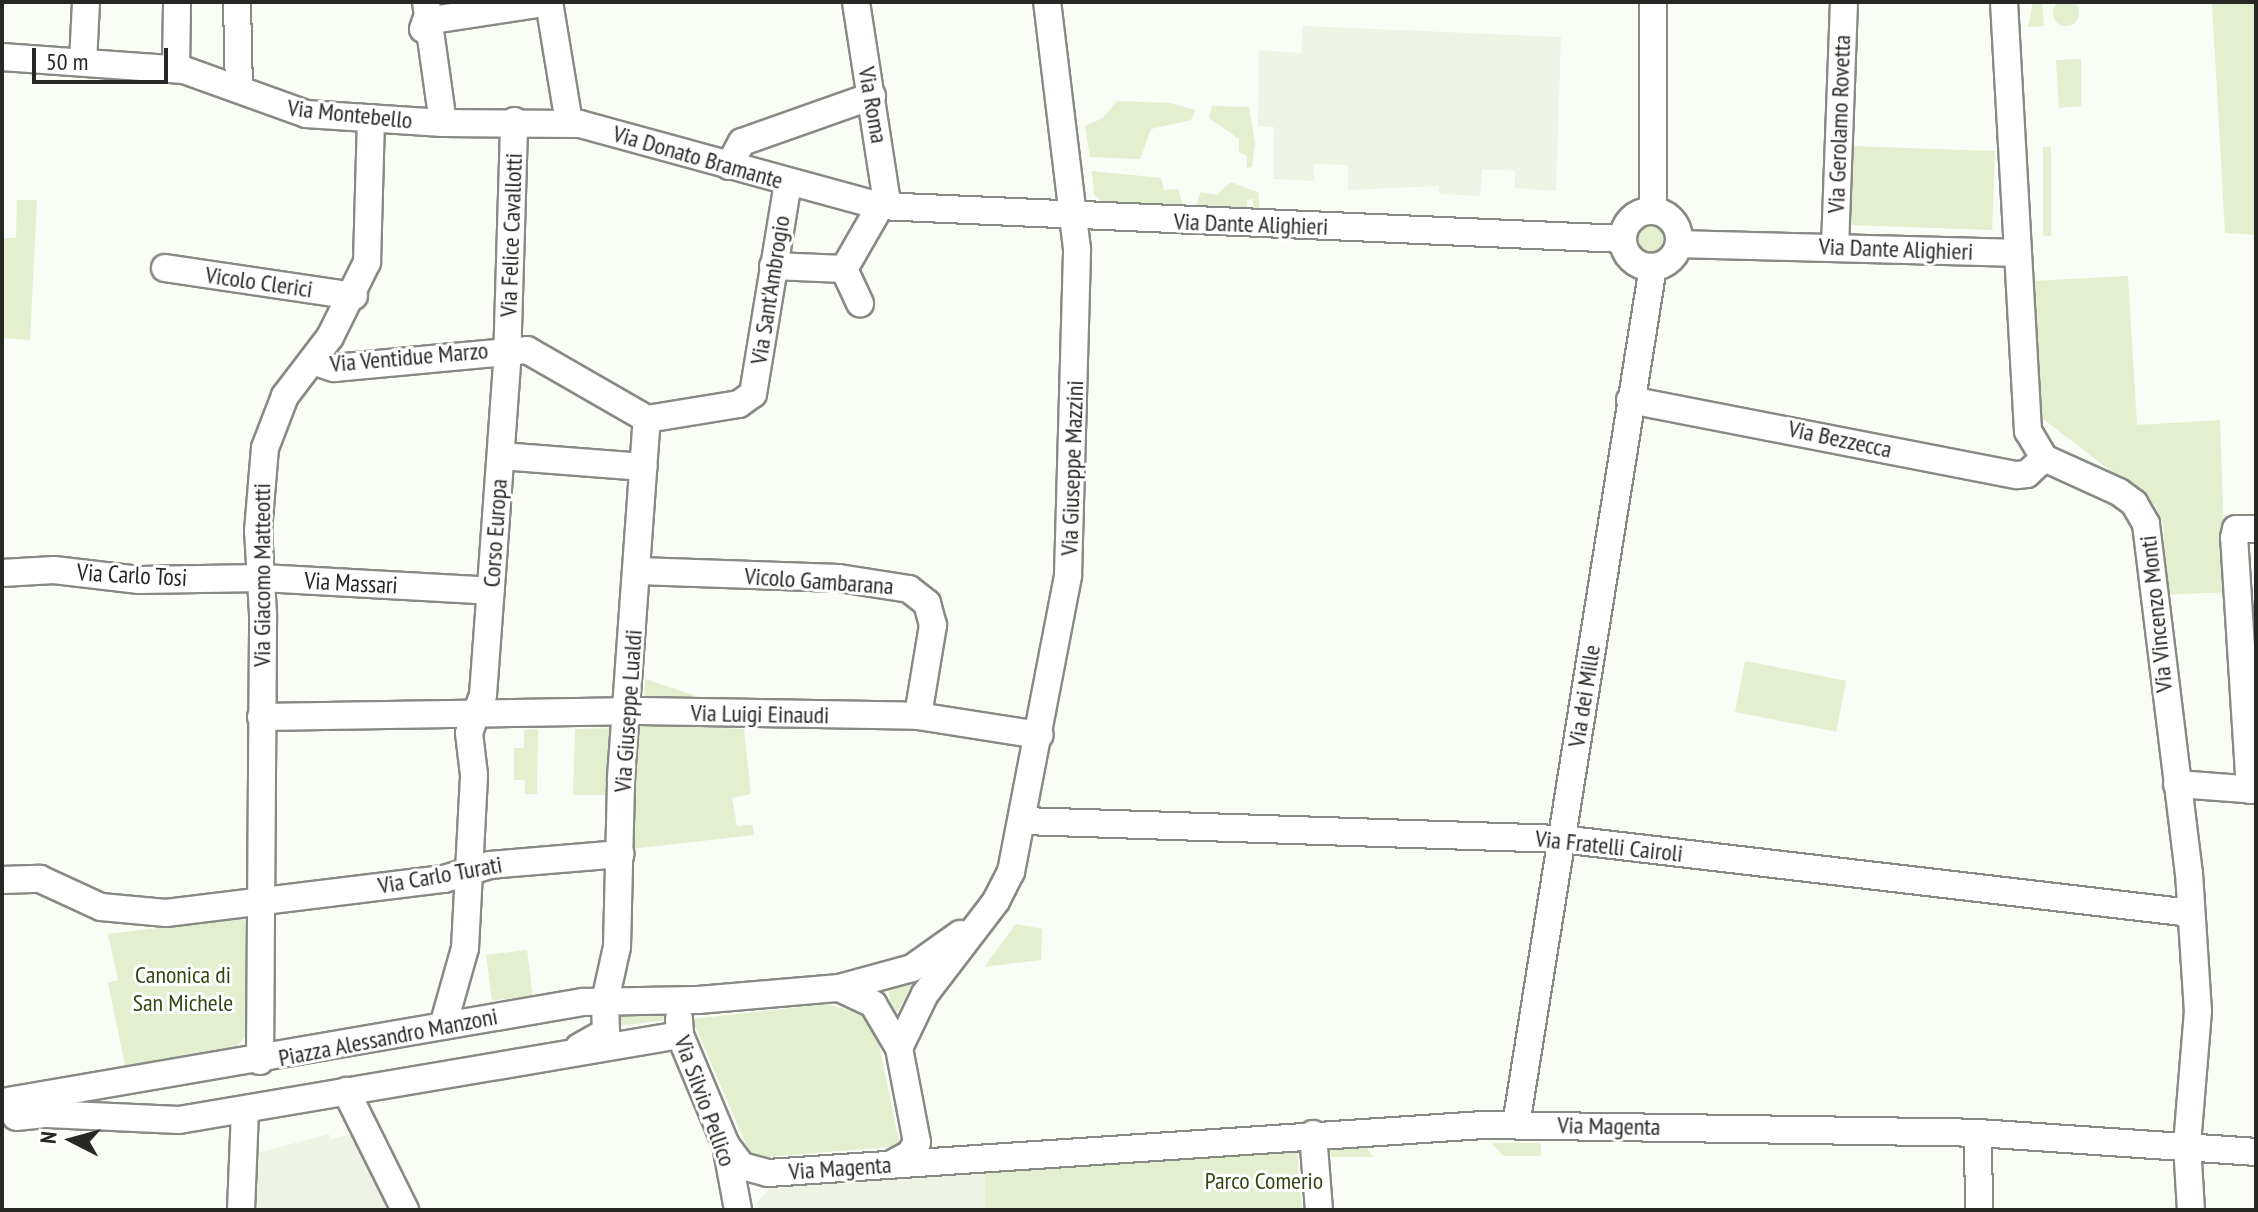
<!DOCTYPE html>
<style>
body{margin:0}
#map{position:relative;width:2258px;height:1212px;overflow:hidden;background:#fafcf6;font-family:"PT Sans Narrow",sans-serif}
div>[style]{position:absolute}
.built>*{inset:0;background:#eef3e5}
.green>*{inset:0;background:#e3efce;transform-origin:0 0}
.round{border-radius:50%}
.roads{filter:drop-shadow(2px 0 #888a85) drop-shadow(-2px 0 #888a85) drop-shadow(0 2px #888a85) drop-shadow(0 -2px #888a85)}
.minor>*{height:26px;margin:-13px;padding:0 13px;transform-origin:13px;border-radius:13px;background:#fff}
.minor>.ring{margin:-13px;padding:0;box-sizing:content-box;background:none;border:26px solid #fff;border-radius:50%}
span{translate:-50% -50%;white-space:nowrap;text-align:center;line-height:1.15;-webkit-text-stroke:6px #fff;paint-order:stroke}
.street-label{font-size:24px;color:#272825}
.park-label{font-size:24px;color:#364510}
.frame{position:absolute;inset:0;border:4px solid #272825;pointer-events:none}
.north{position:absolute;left:32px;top:1100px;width:80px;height:80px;-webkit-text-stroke:6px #fff;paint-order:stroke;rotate:276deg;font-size:22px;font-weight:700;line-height:32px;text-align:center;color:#272825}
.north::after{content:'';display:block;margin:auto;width:28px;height:36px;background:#272825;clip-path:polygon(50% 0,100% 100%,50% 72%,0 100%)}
.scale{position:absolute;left:32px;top:48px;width:136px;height:36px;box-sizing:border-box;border:4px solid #272825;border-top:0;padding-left:10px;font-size:24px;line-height:28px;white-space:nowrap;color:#272825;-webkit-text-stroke:6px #fff;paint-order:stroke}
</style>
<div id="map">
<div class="built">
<i style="clip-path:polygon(1303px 26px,1561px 37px,1556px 191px,1515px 188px,1515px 171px,1482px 169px,1480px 196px,1439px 194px,1439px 186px,1348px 190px,1348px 165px,1314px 164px,1314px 181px,1273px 179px,1274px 127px,1258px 126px,1259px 50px,1301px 53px)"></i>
<i style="clip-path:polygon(329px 1134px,330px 1139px,352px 1134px,389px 1210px,251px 1210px,253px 1154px)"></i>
<i style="clip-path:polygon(985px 1171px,985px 1210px,758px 1210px,757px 1202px,772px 1186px)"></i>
</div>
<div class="green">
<i class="round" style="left:2053px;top:0;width:26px;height:26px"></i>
<i style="clip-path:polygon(2033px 2px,2042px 2px,2044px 26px,2028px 27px)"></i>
<i style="clip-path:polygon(2212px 2px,2256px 2px,2256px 235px,2225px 233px)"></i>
<i style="clip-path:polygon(2081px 59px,2081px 106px,2059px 108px,2056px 60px)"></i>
<i style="clip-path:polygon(1117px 101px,1171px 103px,1195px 110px,1191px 120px,1151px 129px,1140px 159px,1090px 157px,1085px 126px,1103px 118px)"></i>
<i style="clip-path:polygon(1212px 106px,1249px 107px,1255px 143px,1252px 167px,1247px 168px,1247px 156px,1239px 152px,1239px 139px,1209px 118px)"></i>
<i style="left:1849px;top:146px;width:146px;height:79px;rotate:2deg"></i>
<i style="left:2043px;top:147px;width:8px;height:89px"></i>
<i style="clip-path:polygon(1092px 171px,1161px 178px,1164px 190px,1178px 189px,1183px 205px,1101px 201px,1094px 194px)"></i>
<i style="clip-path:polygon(1231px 182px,1259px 193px,1259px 208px,1253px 208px,1253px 199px,1247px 200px,1247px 208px,1196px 205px,1201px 192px,1217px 195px)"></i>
<i style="clip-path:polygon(17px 200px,37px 200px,30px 340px,2px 338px,2px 238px,16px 238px)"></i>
<i class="round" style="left:1636px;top:223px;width:32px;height:32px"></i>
<i style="clip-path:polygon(2128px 276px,2137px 425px,2220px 420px,2226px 592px,2168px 595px,2163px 524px,2155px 505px,2042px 418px,2033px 281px)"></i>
<i style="left:1745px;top:661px;width:103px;height:52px;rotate:11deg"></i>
<i style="clip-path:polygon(645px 679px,693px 695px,690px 702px,644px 701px)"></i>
<i style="clip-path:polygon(638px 725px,744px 729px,751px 794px,732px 798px,737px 826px,753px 825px,754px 835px,630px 849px,630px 773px)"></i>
<i style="clip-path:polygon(618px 728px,612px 795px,573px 795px,575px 729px)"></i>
<i style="clip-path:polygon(538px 729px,537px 794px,525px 794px,525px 780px,514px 780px,514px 748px,524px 748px,524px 730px)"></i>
<i style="clip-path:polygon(242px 918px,250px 925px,249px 1033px,234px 1049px,126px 1070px,108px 983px,118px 980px,108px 934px)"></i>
<i style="clip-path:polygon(1016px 924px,1042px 929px,1041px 960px,984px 967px)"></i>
<i style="left:527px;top:950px;width:46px;height:41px;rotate:83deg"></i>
<i style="clip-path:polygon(916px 978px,898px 1011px,891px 1012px,888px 987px)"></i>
<i style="clip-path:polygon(827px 1004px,863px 1014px,876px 1030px,900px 1146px,752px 1158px,692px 1019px)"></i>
<i style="clip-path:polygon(617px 1010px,668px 1014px,666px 1020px,619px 1026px)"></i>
<i style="clip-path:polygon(1363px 1143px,1373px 1157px,1331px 1157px,1330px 1144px)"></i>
<i style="clip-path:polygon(1492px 1143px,1541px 1143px,1541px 1156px,1503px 1156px)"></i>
<i style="clip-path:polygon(1297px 1149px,1302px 1210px,985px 1210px,985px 1171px)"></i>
</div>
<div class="roads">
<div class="minor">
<i style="left:237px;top:2px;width:87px;rotate:88.7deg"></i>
<i style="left:426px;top:2px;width:122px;rotate:82deg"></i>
<i style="left:549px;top:2px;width:123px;rotate:80.6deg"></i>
<i style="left:2004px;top:2px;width:430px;rotate:86.8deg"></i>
<i style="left:2028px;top:431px;width:31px;rotate:59deg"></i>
<i style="left:2044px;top:458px;width:82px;rotate:24.4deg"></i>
<i style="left:2119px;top:492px;width:19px;rotate:36deg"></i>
<i style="left:2134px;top:503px;width:24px;rotate:60deg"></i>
<i style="left:2146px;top:524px;width:352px;rotate:83deg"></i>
<i style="left:2189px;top:873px;width:138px;rotate:86.3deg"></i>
<i style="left:2198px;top:1011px;width:134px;rotate:94.7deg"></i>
<i style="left:2187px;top:1145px;width:65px;rotate:86.5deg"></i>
<i style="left:423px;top:29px;width:9px;rotate:-69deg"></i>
<i style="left:426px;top:21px;width:125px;rotate:-8.7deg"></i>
<i style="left:2px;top:57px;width:182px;rotate:4.1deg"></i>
<i style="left:184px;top:70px;width:130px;rotate:19.8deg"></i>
<i style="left:306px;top:114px;width:137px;rotate:3.8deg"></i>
<i style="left:443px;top:123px;width:137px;rotate:0.4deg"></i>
<i style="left:580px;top:124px;width:310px;rotate:15.3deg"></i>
<i style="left:879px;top:206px;width:744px;rotate:2.54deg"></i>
<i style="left:83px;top:62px;width:60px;rotate:-87.1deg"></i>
<i style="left:176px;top:69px;width:67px;rotate:-89.1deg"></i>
<i style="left:729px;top:166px;width:27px;rotate:-62deg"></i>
<i style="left:742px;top:142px;width:138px;rotate:-19.5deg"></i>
<i style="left:1653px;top:210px;width:208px;rotate:-90deg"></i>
<i class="ring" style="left:1623px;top:211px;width:30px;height:30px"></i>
<i style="left:1679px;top:244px;width:339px;rotate:1.5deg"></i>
<i style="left:1835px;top:247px;width:245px;rotate:-87.9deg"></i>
<i style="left:773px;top:266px;width:71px;rotate:2.4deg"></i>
<i style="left:844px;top:269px;width:84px;rotate:-60.1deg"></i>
<i style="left:886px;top:196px;width:196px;rotate:-98.8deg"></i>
<i style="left:165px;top:268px;width:191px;rotate:8.4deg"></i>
<i style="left:844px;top:269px;width:38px;rotate:65deg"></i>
<i style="left:312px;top:361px;width:23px;rotate:18deg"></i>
<i style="left:334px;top:368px;width:194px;rotate:-5.3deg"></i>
<i style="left:527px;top:350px;width:138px;rotate:29.9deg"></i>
<i style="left:1630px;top:400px;width:394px;rotate:11deg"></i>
<i style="left:2017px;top:475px;width:10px;rotate:-6deg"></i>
<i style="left:2027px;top:474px;width:23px;rotate:-43deg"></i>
<i style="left:647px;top:419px;width:93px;rotate:-9.3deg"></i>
<i style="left:739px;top:404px;width:17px;rotate:-36deg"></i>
<i style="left:753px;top:394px;width:215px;rotate:-80.6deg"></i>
<i style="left:501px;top:456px;width:143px;rotate:4.4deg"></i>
<i style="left:638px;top:571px;width:201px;rotate:2deg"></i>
<i style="left:839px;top:578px;width:71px;rotate:8.9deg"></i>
<i style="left:909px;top:589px;width:23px;rotate:38deg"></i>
<i style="left:927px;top:603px;width:23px;rotate:75deg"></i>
<i style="left:933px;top:625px;width:92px;rotate:99.4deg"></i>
<i style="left:2px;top:573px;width:52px;rotate:-3.3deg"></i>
<i style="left:54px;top:570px;width:86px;rotate:6.7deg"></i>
<i style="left:139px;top:580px;width:123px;rotate:-0.9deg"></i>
<i style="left:262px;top:578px;width:229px;rotate:3.2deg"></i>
<i style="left:261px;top:717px;width:379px;rotate:-0.9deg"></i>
<i style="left:640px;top:711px;width:278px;rotate:1deg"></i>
<i style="left:918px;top:716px;width:123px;rotate:8.9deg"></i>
<i style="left:2177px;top:784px;width:79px;rotate:4.3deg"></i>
<i style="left:2250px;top:790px;width:253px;rotate:-93.6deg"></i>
<i style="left:2234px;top:538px;width:9px;rotate:-77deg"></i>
<i style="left:2236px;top:529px;width:20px"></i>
<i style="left:1024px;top:821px;width:537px;rotate:1.92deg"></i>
<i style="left:1561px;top:839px;width:634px;rotate:6.7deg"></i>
<i style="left:2px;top:880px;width:38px;rotate:-2deg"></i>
<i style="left:40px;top:879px;width:67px;rotate:24.7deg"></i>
<i style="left:101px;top:907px;width:65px;rotate:5.3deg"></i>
<i style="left:166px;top:913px;width:280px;rotate:-7deg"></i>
<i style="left:444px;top:879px;width:48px;rotate:-16.9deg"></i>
<i style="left:490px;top:865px;width:131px;rotate:-4.8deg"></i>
<i style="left:839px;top:988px;width:38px;rotate:25deg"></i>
<i style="left:873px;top:1004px;width:51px;rotate:59.4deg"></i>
<i style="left:899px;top:1048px;width:96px;rotate:79.2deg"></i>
<i style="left:917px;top:1142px;width:14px;rotate:120deg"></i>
<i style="left:910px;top:1154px;width:21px;rotate:152deg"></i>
<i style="left:605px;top:1001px;width:55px;rotate:-77.5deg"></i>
<i style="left:617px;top:947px;width:169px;rotate:-88.6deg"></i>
<i style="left:621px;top:778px;width:360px;rotate:-85.9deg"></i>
<i style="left:679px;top:1019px;width:16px;rotate:86deg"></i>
<i style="left:680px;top:1035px;width:119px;rotate:67.3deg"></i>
<i style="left:726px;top:1145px;width:66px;rotate:79.5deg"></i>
<i style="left:443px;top:1026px;width:81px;rotate:-74.2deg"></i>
<i style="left:465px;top:948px;width:173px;rotate:-87deg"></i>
<i style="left:474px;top:775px;width:42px;rotate:-96.8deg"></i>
<i style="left:469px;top:733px;width:40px;rotate:-69.8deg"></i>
<i style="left:483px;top:695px;width:122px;rotate:-85.8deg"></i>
<i style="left:492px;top:573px;width:211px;rotate:-85.9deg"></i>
<i style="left:507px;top:363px;width:242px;rotate:-88.3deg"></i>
<i style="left:579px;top:1047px;width:31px;rotate:-29deg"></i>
<i style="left:606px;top:1032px;width:31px;rotate:-92deg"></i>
<i style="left:899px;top:1048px;width:60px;rotate:-64.3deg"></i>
<i style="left:925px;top:994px;width:117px;rotate:-52.6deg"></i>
<i style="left:996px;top:901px;width:33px;rotate:-63deg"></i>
<i style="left:1011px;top:872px;width:302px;rotate:-79.1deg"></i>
<i style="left:1068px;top:575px;width:326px;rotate:-88.4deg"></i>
<i style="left:1077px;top:249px;width:249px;rotate:-96.9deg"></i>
<i style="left:260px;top:1061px;width:447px;rotate:-89.6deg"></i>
<i style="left:263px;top:614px;width:83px;rotate:-93.4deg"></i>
<i style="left:258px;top:531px;width:83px;rotate:-85.2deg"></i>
<i style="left:265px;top:448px;width:56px;rotate:-69deg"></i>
<i style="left:285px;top:396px;width:74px;rotate:-52.7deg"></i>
<i style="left:330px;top:337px;width:84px;rotate:-63.7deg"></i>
<i style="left:367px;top:262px;width:144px;rotate:-88.4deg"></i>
<i style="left:346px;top:1091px;width:133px;rotate:63.6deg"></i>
<i style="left:2px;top:1102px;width:590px;rotate:-9.77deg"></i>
<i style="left:583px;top:1002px;width:115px;rotate:-1deg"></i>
<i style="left:698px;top:1000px;width:142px;rotate:-4.9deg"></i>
<i style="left:839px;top:988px;width:76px;rotate:-15.3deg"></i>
<i style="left:912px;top:968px;width:59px;rotate:-35.3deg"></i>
<i style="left:16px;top:1117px;width:31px;rotate:-6deg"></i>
<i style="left:47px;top:1114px;width:132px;rotate:2.6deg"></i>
<i style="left:179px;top:1120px;width:508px;rotate:-9.63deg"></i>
<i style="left:1516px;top:1125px;width:869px;rotate:-80.93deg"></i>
<i style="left:1978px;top:1133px;width:77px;rotate:89.3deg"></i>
<i style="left:1313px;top:1134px;width:76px;rotate:85.5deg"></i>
<i style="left:726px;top:1145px;width:26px;rotate:53deg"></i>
<i style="left:742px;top:1166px;width:27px;rotate:15deg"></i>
<i style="left:768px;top:1173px;width:717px;rotate:-3.84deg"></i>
<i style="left:1483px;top:1125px;width:495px;rotate:0.9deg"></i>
<i style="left:1978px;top:1133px;width:279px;rotate:3.9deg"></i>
<i style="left:241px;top:1210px;width:98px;rotate:-87.7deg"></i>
</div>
</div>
<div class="street-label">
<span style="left:873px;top:105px;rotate:80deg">Via Roma</span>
<span style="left:350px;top:114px;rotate:6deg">Via Montebello</span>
<span style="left:1839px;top:124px;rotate:-88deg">Via Gerolamo Rovetta</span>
<span style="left:698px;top:157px;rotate:16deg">Via Donato Bramante</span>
<span style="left:1251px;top:224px;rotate:2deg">Via Dante Alighieri</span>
<span style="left:511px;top:235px;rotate:-88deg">Via Felice Cavallotti</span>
<span style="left:1896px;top:249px;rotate:2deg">Via Dante Alighieri</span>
<span style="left:259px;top:282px;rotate:8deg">Vicolo Clerici</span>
<span style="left:770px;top:290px;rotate:-81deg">Via Sant'Ambrogio</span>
<span style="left:409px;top:357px;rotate:-5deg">Via Ventidue Marzo</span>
<span style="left:1840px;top:439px;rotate:12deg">Via Bezzecca</span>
<span style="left:1072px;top:468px;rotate:-88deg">Via Giuseppe Mazzini</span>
<span style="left:495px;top:533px;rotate:-86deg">Corso Europa</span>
<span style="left:132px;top:575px;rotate:3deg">Via Carlo Tosi</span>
<span style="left:262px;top:575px;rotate:-90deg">Via Giacomo Matteotti</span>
<span style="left:819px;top:581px;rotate:4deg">Vicolo Gambarana</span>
<span style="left:351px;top:583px;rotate:3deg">Via Massari</span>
<span style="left:2156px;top:614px;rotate:-96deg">Via Vincenzo Monti</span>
<span style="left:1584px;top:696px;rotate:-81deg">Via dei Mille</span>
<span style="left:628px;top:711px;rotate:-86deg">Via Giuseppe Lualdi</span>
<span style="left:760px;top:714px;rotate:1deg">Via Luigi Einaudi</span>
<span style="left:1609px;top:846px;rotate:6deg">Via Fratelli Cairoli</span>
<span style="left:440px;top:875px;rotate:-10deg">Via Carlo Turati</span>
<span style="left:388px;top:1037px;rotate:-11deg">Piazza Alessandro Manzoni</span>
<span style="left:705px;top:1101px;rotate:70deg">Via Silvio Pellico</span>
<span style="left:1609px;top:1126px;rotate:1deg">Via Magenta</span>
<span style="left:840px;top:1168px;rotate:-4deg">Via Magenta</span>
</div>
<div class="park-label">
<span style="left:183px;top:989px">Canonica di<br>San Michele</span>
<span style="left:1264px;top:1181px">Parco Comerio</span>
</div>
<div class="frame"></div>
<div class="north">N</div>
<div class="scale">50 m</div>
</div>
